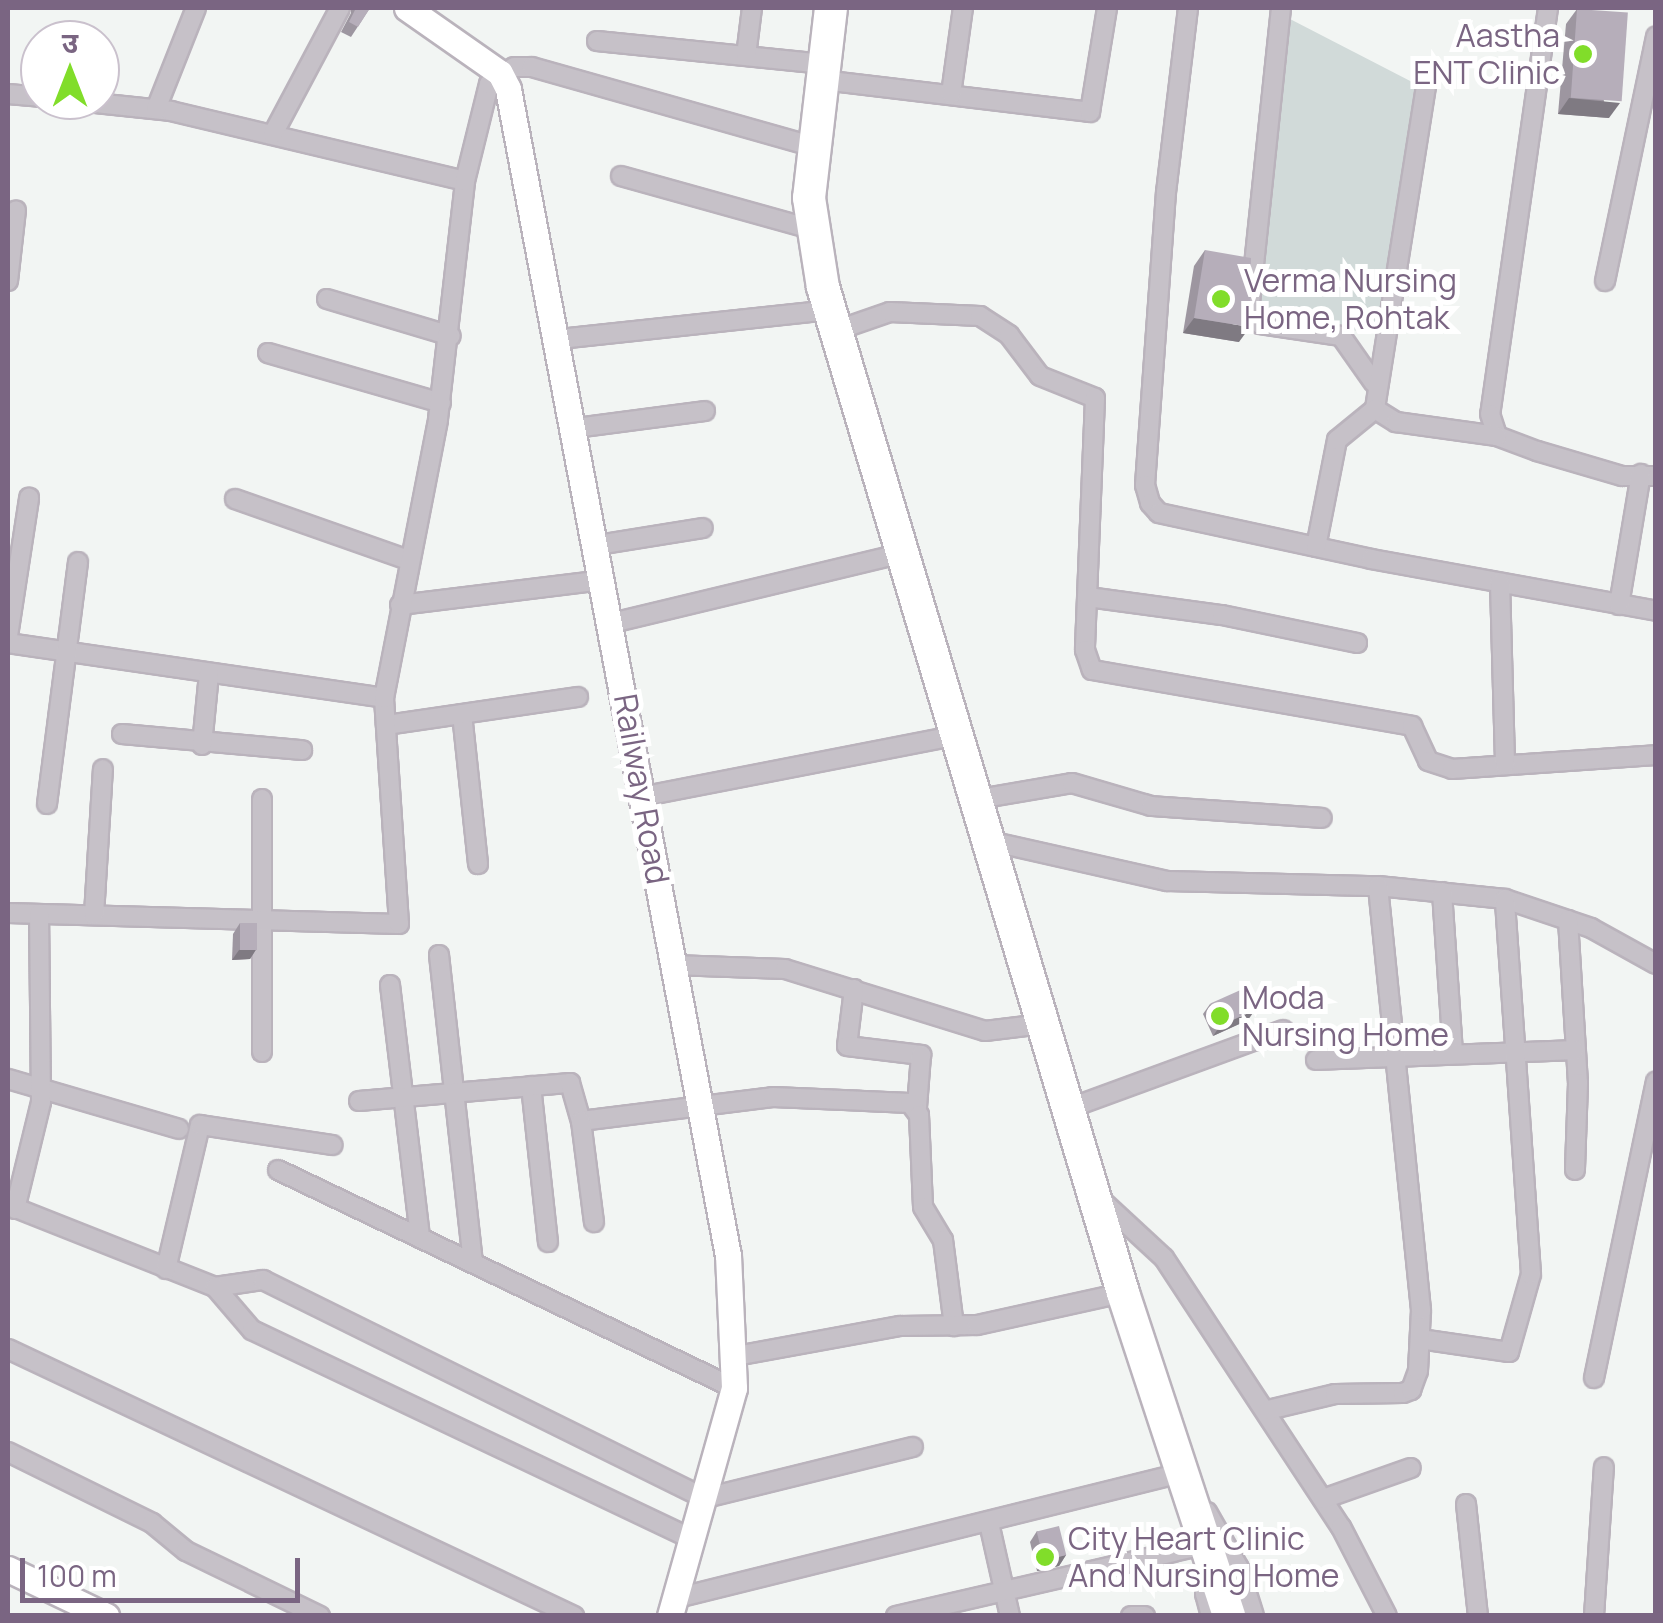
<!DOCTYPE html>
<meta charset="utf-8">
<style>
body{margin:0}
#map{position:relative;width:1663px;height:1623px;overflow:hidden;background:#f2f5f3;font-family:Manrope,"Noto Sans Devanagari",sans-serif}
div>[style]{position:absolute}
.green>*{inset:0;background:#d1dad9}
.roads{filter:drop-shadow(2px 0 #bab3bc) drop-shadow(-2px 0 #bab3bc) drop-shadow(0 2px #bab3bc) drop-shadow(0 -2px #bab3bc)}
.street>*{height:18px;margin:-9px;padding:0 9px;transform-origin:9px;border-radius:9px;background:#c6c1c8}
.secondary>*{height:25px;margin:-12.5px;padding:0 12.5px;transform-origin:12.5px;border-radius:12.5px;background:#fff}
.highway>*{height:32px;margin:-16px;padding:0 16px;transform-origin:16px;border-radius:16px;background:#fff}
.wall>*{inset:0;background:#9d96a0}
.shaded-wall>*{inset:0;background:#7f7a82}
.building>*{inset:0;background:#b6aeba;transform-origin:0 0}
.dots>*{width:28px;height:28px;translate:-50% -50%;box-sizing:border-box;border:5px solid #fff;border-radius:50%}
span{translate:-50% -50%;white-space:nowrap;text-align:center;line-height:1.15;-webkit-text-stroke:10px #fff;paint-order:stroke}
.poi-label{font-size:32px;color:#7a6582}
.right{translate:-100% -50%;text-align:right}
.left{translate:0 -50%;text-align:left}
.street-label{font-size:32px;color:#7a6582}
.frame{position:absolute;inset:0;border:10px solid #7a6582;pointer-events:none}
.north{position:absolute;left:20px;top:20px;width:100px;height:100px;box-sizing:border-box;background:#fff;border:2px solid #cac1cd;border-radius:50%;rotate:0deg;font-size:28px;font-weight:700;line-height:40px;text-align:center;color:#7a6582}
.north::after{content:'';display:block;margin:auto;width:35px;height:45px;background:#81dd2a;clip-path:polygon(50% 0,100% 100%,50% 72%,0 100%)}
.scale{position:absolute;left:20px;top:1558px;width:280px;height:45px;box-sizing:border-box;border:5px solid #7a6582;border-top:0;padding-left:12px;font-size:30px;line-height:35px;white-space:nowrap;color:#7a6582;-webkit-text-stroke:8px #fff;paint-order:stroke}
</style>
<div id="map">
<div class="green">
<i style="clip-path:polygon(1290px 19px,1416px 84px,1386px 335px,1257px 316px)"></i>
</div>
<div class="roads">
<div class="street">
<i style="left:1188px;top:8px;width:185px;rotate:96.8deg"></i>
<i style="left:1166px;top:192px;width:294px;rotate:94.1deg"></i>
<i style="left:1145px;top:485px;width:19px;rotate:74deg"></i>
<i style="left:1150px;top:503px;width:13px;rotate:48deg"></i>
<i style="left:1159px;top:513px;width:217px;rotate:12.2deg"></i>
<i style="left:1371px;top:559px;width:290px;rotate:10.3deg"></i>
<i style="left:1281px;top:8px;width:305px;rotate:96deg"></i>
<i style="left:1249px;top:311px;width:17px;rotate:50deg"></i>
<i style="left:1260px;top:324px;width:82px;rotate:8.4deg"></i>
<i style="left:1341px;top:336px;width:57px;rotate:54.9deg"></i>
<i style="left:1548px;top:8px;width:410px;rotate:98.1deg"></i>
<i style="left:1490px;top:414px;width:23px;rotate:72deg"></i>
<i style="left:1497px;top:436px;width:43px;rotate:20.6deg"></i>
<i style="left:1537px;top:451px;width:89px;rotate:16.4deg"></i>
<i style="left:1622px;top:476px;width:34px"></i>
<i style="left:597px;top:41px;width:228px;rotate:5.8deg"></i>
<i style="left:746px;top:56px;width:48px;rotate:-82.9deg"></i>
<i style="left:822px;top:80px;width:270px;rotate:6.8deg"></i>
<i style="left:1090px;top:112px;width:105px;rotate:-80.7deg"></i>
<i style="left:1427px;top:80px;width:333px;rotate:99deg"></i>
<i style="left:1375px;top:409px;width:25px;rotate:32deg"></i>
<i style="left:1396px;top:422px;width:102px;rotate:7.9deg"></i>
<i style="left:8px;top:94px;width:32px;rotate:5deg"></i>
<i style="left:951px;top:94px;width:87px;rotate:-82.1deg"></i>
<i style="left:67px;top:100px;width:105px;rotate:6deg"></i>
<i style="left:171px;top:111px;width:302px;rotate:13.4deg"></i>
<i style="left:156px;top:109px;width:109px;rotate:-68.4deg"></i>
<i style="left:273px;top:134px;width:143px;rotate:-62deg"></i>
<i style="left:621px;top:176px;width:200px;rotate:15.6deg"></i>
<i style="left:8px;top:281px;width:71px;rotate:-83.6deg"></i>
<i style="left:1605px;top:281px;width:250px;rotate:-78.2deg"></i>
<i style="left:327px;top:299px;width:129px;rotate:16.6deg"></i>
<i style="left:835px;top:331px;width:58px;rotate:-19.1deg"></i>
<i style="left:890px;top:312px;width:90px;rotate:2.5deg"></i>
<i style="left:980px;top:316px;width:35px;rotate:33deg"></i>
<i style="left:1009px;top:335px;width:51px;rotate:52.9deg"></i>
<i style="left:1040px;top:376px;width:59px;rotate:21.8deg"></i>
<i style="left:1095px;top:398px;width:252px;rotate:92.3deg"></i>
<i style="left:1085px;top:650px;width:21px;rotate:71deg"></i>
<i style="left:1092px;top:670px;width:325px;rotate:9.9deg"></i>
<i style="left:1412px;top:726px;width:38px;rotate:65deg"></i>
<i style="left:1428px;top:761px;width:25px;rotate:18deg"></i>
<i style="left:1452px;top:769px;width:204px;rotate:-3.9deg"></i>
<i style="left:559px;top:339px;width:272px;rotate:-6.1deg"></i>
<i style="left:268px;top:353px;width:180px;rotate:16.1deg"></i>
<i style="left:576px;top:428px;width:130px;rotate:-7.5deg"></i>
<i style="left:235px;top:499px;width:183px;rotate:19.4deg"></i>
<i style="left:598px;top:545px;width:106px;rotate:-9.2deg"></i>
<i style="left:1316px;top:547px;width:109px;rotate:-78.9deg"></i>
<i style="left:1337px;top:440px;width:49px;rotate:-39.2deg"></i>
<i style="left:1500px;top:583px;width:182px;rotate:88.4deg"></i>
<i style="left:1088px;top:597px;width:135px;rotate:7.7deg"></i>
<i style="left:1222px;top:615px;width:138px;rotate:11.7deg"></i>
<i style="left:400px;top:605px;width:206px;rotate:-7deg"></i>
<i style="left:1619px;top:605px;width:133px;rotate:-80.5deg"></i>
<i style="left:612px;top:623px;width:299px;rotate:-13.5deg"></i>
<i style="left:8px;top:636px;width:140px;rotate:-81.3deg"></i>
<i style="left:8px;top:643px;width:380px;rotate:8.3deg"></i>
<i style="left:462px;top:714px;width:151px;rotate:83.9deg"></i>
<i style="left:386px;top:725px;width:194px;rotate:-8.3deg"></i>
<i style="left:122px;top:734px;width:181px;rotate:5.1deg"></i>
<i style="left:202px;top:745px;width:72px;rotate:-84.4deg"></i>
<i style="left:645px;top:796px;width:316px;rotate:-11deg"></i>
<i style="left:262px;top:799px;width:253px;rotate:90deg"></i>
<i style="left:973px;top:800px;width:100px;rotate:-9.7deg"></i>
<i style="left:1072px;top:783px;width:82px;rotate:16.2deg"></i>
<i style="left:1151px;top:806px;width:171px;rotate:4deg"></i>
<i style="left:47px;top:804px;width:244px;rotate:-82.7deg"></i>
<i style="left:985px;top:840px;width:187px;rotate:12.7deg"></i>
<i style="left:1167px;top:881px;width:211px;rotate:1.4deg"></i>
<i style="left:1378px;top:886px;width:128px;rotate:5.8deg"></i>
<i style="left:1505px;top:899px;width:91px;rotate:18.6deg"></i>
<i style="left:1591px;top:928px;width:74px;rotate:29deg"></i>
<i style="left:1442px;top:892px;width:160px;rotate:86.1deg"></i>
<i style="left:8px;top:913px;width:391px;rotate:1.6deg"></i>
<i style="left:399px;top:924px;width:226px;rotate:-93.8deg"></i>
<i style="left:384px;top:698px;width:284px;rotate:-79deg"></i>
<i style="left:438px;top:419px;width:240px;rotate:-83.5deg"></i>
<i style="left:465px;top:181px;width:100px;rotate:-76.1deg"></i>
<i style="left:489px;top:84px;width:30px;rotate:-34deg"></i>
<i style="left:514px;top:67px;width:18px"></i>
<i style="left:532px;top:67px;width:294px;rotate:15.8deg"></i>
<i style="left:94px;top:915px;width:146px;rotate:-86.5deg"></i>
<i style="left:1568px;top:920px;width:163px;rotate:86.5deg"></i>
<i style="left:1578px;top:1083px;width:87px;rotate:92deg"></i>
<i style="left:439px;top:955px;width:308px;rotate:83.7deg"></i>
<i style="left:673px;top:965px;width:112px;rotate:2deg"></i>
<i style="left:785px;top:969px;width:209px;rotate:17.2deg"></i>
<i style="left:985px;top:1031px;width:58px;rotate:-6.9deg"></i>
<i style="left:390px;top:985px;width:255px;rotate:83.2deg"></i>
<i style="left:854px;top:989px;width:57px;rotate:97deg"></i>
<i style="left:847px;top:1046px;width:75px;rotate:6.9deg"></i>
<i style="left:921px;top:1055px;width:52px;rotate:94.4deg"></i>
<i style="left:1316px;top:1060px;width:259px;rotate:-2.2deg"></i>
<i style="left:8px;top:1079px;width:178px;rotate:16.3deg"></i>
<i style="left:531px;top:1086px;width:157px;rotate:83.8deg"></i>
<i style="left:359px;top:1101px;width:212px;rotate:-4.9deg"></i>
<i style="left:570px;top:1083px;width:40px;rotate:74deg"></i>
<i style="left:581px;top:1121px;width:193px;rotate:-7.1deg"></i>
<i style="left:773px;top:1097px;width:137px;rotate:2.5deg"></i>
<i style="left:910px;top:1103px;width:15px;rotate:53deg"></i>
<i style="left:919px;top:1115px;width:92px;rotate:87.5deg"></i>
<i style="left:923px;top:1207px;width:39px;rotate:59deg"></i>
<i style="left:943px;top:1240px;width:87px;rotate:82.7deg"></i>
<i style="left:1070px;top:1108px;width:227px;rotate:-20.1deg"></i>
<i style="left:581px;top:1121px;width:102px;rotate:82.7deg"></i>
<i style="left:278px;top:1170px;width:505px;rotate:25.55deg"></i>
<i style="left:1099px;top:1198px;width:88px;rotate:42.7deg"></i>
<i style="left:1164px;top:1258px;width:322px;rotate:56.7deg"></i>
<i style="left:1341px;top:1527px;width:100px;rotate:62.7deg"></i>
<i style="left:8px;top:1205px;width:223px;rotate:21.6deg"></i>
<i style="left:215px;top:1287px;width:49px;rotate:-8.3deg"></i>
<i style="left:263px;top:1280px;width:493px;rotate:26.3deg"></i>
<i style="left:705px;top:1498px;width:214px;rotate:-13.8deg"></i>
<i style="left:15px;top:1209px;width:110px;rotate:-76.3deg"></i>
<i style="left:41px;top:1102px;width:188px;rotate:-90.6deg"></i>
<i style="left:166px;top:1269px;width:148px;rotate:-76.7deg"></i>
<i style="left:200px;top:1125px;width:134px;rotate:8.6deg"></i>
<i style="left:215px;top:1287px;width:57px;rotate:49.3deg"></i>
<i style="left:252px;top:1330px;width:489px;rotate:25.4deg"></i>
<i style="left:1420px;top:1339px;width:90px;rotate:8.3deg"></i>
<i style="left:1509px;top:1352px;width:81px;rotate:-74.2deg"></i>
<i style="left:1531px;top:1274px;width:376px;rotate:-94deg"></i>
<i style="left:8px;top:1349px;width:626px;rotate:25.25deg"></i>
<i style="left:736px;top:1356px;width:167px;rotate:-10.4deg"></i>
<i style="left:900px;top:1326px;width:77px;rotate:-0.7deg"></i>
<i style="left:977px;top:1325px;width:149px;rotate:-12.4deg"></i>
<i style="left:1594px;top:1378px;width:303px;rotate:-78.2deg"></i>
<i style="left:1268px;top:1410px;width:69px;rotate:-13.4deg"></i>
<i style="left:1335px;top:1394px;width:68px;rotate:-0.8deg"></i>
<i style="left:1403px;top:1393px;width:9px;rotate:-21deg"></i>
<i style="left:1411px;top:1390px;width:20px;rotate:-70deg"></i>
<i style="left:1418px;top:1371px;width:61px;rotate:-87.2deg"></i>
<i style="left:1421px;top:1310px;width:426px;rotate:-95.8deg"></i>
<i style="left:8px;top:1452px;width:161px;rotate:26.2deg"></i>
<i style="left:152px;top:1523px;width:44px;rotate:39.5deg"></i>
<i style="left:186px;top:1551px;width:149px;rotate:25.9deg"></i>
<i style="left:1323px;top:1499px;width:93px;rotate:-19.4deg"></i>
<i style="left:1466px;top:1504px;width:113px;rotate:83.9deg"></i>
<i style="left:1207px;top:1512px;width:64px;rotate:60.3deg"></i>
<i style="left:1239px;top:1568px;width:50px;rotate:72.6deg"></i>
<i style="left:989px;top:1523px;width:95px;rotate:77.3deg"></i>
<i style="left:677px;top:1598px;width:523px;rotate:-13.93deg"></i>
<i style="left:896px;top:1616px;width:320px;rotate:-13deg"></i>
<i style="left:1131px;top:1616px;width:14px"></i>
<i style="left:1211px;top:1616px;width:23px;rotate:-105deg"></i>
<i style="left:1205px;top:1594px;width:22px;rotate:-69deg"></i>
<i style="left:1594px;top:1616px;width:149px;rotate:-86.2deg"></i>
</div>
<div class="secondary">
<i style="left:407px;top:8px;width:113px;rotate:35deg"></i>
<i style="left:500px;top:73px;width:18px;rotate:63deg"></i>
<i style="left:508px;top:89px;width:1187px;rotate:79.32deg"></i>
<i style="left:728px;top:1255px;width:133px;rotate:87.4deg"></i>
<i style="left:734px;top:1388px;width:237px;rotate:105.7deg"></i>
<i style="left:8px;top:1569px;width:109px;rotate:25.6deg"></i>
</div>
<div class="highway">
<i style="left:831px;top:8px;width:191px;rotate:96.6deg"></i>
<i style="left:809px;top:198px;width:90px;rotate:81.1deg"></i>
<i style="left:823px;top:287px;width:1050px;rotate:73.39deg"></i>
<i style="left:1123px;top:1293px;width:340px;rotate:71.8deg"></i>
</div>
</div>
<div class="wall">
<i style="clip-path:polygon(351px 8px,370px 8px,351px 37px,341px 32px,351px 13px)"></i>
<i style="clip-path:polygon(1577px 9px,1609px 118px,1558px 114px,1566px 24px)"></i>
<i style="clip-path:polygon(1205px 250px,1239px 342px,1183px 333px,1194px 266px)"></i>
<i style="clip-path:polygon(240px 923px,257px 948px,250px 959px,232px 960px,233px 934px)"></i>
<i style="clip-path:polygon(1210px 1004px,1248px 1020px,1213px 1036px,1203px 1014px)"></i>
<i style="clip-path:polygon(1037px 1531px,1066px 1555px,1059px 1566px,1037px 1571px,1030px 1542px)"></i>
</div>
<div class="shaded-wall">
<i style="clip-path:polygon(1569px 98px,1620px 103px,1609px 118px,1558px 114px)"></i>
<i style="clip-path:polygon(1194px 318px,1250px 327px,1239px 342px,1183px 333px)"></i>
<i style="clip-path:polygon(257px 948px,250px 959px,232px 960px,239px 950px)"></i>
<i style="clip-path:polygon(1255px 1010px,1248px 1020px,1213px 1036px,1220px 1026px)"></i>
<i style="clip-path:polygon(1066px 1555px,1059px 1566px,1037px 1571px,1044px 1560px)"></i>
</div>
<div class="building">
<i style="clip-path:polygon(356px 8px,370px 8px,358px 27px,349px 22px)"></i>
<i style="left:1577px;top:9px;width:51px;height:89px;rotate:4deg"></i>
<i style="clip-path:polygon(1205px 250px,1251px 258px,1250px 327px,1194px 318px)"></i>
<i style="left:240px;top:923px;width:17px;height:27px"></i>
<i style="left:1245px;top:988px;width:24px;height:38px;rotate:66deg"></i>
<i style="left:1059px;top:1526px;width:30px;height:23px;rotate:76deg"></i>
</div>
<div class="dots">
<i style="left:1583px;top:54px;background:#81dd2a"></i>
<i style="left:1221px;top:299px;background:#81dd2a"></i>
<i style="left:1220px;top:1016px;background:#81dd2a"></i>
<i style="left:1045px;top:1557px;background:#81dd2a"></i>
</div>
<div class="poi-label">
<span class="right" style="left:1560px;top:54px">Aastha<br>ENT Clinic</span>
<span class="left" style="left:1244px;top:299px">Verma Nursing<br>Home, Rohtak</span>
<span class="left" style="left:1242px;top:1016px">Moda<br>Nursing Home</span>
<span class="left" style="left:1068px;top:1557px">City Heart Clinic<br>And Nursing Home</span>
</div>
<div class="street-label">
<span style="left:642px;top:789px;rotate:80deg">Railway Road</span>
</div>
<div class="frame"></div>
<div class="north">उ</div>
<div class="scale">100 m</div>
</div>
